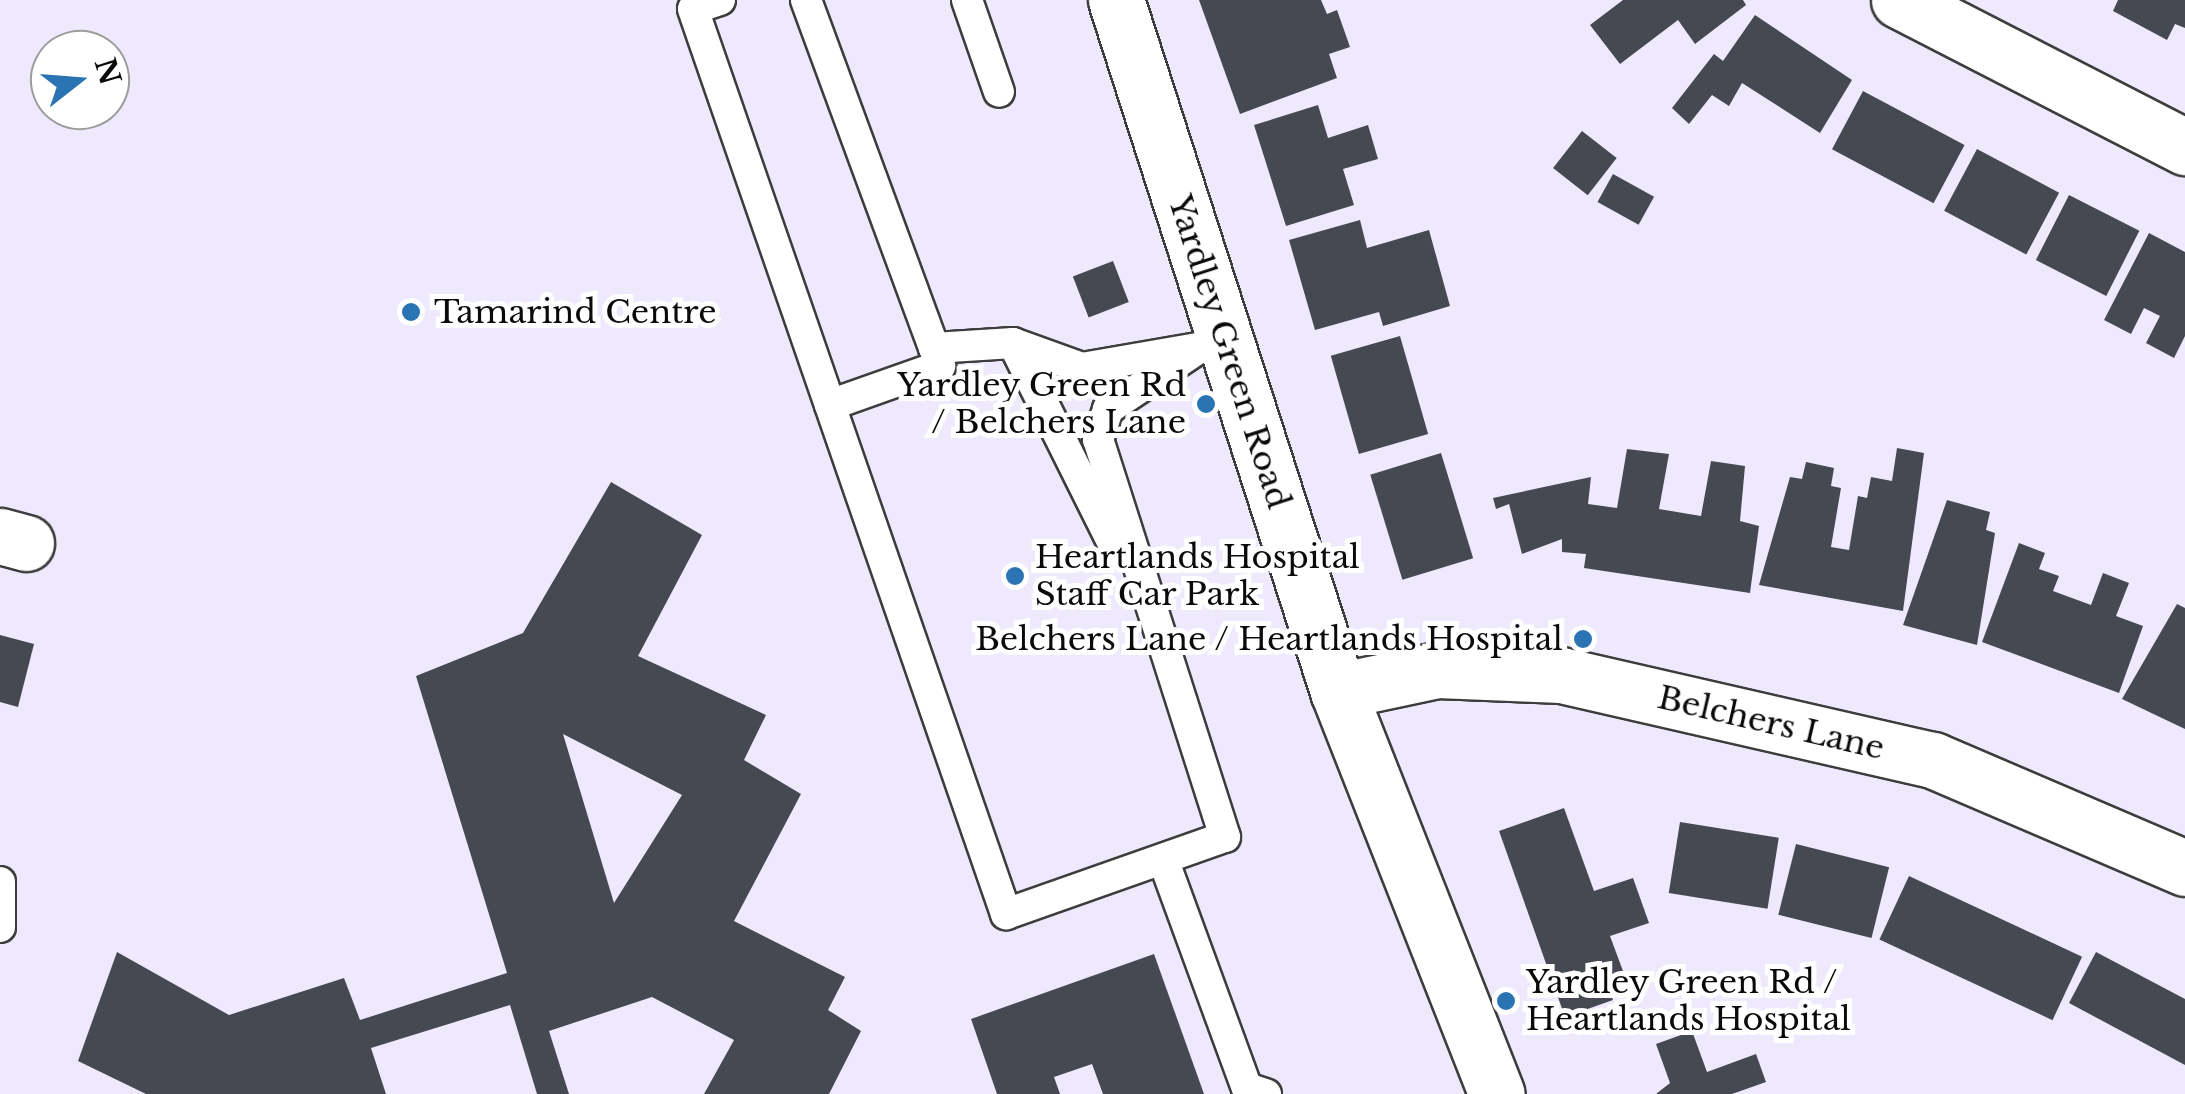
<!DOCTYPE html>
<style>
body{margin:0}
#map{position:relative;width:2185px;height:1094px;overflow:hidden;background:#efe9fe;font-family:"Libre Baskerville",serif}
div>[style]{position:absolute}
.building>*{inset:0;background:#474952;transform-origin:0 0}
.roads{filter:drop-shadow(2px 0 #3d3d3d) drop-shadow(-2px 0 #3d3d3d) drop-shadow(0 2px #3d3d3d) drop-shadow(0 -2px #3d3d3d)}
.service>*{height:30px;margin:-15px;padding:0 15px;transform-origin:15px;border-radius:15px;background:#fff}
.minor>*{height:55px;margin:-27.5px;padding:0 27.5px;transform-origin:27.5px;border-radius:27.5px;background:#fff}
.tertiary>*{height:55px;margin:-27.5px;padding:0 27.5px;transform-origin:27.5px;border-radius:27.5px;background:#fff}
.dots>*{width:28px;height:28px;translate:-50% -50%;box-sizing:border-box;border:5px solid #fff;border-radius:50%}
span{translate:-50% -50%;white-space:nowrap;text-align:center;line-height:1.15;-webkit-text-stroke:10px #fff;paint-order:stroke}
.poi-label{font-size:32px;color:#0a0a0a}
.left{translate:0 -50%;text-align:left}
.right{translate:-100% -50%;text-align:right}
.street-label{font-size:32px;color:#0a0a0a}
.north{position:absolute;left:30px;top:30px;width:100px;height:100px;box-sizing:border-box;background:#fff;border:2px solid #9d9d9d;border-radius:50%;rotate:73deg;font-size:28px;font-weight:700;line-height:40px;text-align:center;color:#0a0a0a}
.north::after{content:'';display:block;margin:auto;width:35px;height:45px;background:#2a74b3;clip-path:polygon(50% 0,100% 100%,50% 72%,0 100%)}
</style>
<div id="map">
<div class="building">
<i style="clip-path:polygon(1199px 0,1321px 0,1327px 14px,1337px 10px,1350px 47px,1329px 54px,1337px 78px,1240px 114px)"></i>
<i style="clip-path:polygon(1623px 0,1743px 0,1746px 5px,1695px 44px,1678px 20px,1620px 64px,1590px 25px)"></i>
<i style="clip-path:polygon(2118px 0,2185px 0,2185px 28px,2175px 24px,2167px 40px,2113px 11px)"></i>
<i style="clip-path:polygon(1755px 15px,1852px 80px,1820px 133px,1742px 83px,1729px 106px,1712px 95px,1689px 124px,1672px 108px,1714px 54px,1723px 61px)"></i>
<i style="left:1863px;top:91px;width:115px;height:66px;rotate:28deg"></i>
<i style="clip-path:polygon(1318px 105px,1328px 138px,1368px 125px,1378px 159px,1343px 169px,1354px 205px,1286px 226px,1254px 125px)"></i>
<i style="left:1582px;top:131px;width:44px;height:47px;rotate:38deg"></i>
<i style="left:1977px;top:149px;width:93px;height:70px;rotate:28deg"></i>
<i style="left:1613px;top:174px;width:47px;height:32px;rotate:29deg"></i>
<i style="left:2069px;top:195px;width:79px;height:73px;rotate:27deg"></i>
<i style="clip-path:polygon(1360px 220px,1367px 248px,1429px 230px,1450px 306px,1383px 326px,1379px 312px,1315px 330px,1289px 240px)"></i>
<i style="clip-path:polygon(2149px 233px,2185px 252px,2185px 336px,2174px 358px,2146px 343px,2160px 316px,2144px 308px,2131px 334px,2104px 320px)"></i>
<i style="left:1113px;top:261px;width:44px;height:43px;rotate:69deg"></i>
<i style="left:1400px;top:336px;width:102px;height:72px;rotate:74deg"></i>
<i style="clip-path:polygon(1897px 448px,1924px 453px,1903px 611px,1759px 585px,1790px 477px,1802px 479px,1806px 462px,1834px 468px,1831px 486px,1841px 488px,1831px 547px,1849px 550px,1858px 496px,1867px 498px,1871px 477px,1892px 481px)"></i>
<i style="clip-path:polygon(1627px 449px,1669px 454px,1659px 509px,1701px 516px,1711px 461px,1745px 466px,1740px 521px,1759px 526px,1750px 593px,1584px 568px,1586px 554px,1562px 552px,1562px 539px,1522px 554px,1509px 504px,1496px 509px,1493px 498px,1591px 477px,1588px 504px,1617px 508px)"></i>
<i style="left:1441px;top:453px;width:110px;height:74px;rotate:73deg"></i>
<i style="clip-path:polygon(evenodd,611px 482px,702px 535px,638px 656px,766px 715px,744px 760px,801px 794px,734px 921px,845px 977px,828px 1010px,861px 1031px,829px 1094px,704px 1094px,734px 1040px,652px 997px,549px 1031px,569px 1094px,537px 1094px,510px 1005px,371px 1048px,386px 1094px,146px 1094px,78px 1061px,117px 952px,229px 1015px,344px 978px,360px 1020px,507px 973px,416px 676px,523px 633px,611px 482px,563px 734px,682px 795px,614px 903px,563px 734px)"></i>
<i style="clip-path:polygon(1947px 500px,1990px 512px,1986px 530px,1995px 533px,1977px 645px,1903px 625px)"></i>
<i style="clip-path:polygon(2019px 543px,2045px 553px,2039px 569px,2059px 576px,2053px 591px,2091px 605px,2103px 573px,2129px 583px,2116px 616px,2143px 626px,2119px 693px,1982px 642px)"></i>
<i style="clip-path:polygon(2177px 604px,2185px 608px,2185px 729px,2122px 699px)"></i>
<i style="clip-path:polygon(0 635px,34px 644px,18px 707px,0 702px)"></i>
<i style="clip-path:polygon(1564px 808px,1594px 891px,1633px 878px,1649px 923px,1610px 936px,1623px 971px,1605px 977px,1613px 1000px,1565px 1017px,1499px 831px)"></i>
<i style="left:1680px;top:822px;width:100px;height:72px;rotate:9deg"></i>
<i style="left:1796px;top:844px;width:96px;height:73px;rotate:14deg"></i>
<i style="left:1909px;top:876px;width:191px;height:70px;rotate:25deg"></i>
<i style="clip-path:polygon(2096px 952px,2185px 999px,2185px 1065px,2069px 1003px)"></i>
<i style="clip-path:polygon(1154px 954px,1204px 1094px,1103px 1094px,1092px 1064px,1054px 1077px,1060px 1094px,997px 1094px,971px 1019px)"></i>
<i style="clip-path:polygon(1692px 1031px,1707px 1072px,1756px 1054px,1766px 1082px,1732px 1094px,1656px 1094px,1670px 1083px,1656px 1044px)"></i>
</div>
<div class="roads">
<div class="service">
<i style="left:720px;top:0;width:28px;rotate:162deg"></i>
<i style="left:693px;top:9px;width:958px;rotate:70.92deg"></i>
<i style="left:1006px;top:914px;width:232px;rotate:-19.4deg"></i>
<i style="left:1225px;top:837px;width:417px;rotate:-107.7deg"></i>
<i style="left:1098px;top:440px;width:33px;rotate:-72deg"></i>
<i style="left:1108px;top:409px;width:106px;rotate:-33.8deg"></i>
<i style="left:806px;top:0;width:371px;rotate:69.8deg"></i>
<i style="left:934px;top:348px;width:79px;rotate:-3.6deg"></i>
<i style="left:1013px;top:343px;width:73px;rotate:19.9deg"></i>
<i style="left:1082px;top:368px;width:123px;rotate:-9.8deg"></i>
<i style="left:967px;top:0;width:97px;rotate:70.8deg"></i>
<i style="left:1013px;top:343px;width:231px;rotate:63.5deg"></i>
<i style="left:830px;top:405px;width:117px;rotate:-19.5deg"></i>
<i style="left:1163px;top:859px;width:244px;rotate:69.9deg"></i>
<i style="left:1247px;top:1088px;width:20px;rotate:18deg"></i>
<i style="left:0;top:882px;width:45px;rotate:90deg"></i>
</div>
<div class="minor">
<i style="left:1899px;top:0;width:322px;rotate:27.2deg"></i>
<i style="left:0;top:536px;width:27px;rotate:15deg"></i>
</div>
<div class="tertiary">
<i style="left:1116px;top:0;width:726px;rotate:72.19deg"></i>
<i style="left:1338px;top:691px;width:433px;rotate:68.5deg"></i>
<i style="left:1338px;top:691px;width:101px;rotate:-12deg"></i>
<i style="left:1437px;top:670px;width:124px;rotate:2.3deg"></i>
<i style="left:1561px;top:675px;width:382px;rotate:12.9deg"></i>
<i style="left:1933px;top:760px;width:274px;rotate:23.2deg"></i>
</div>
</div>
<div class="dots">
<i style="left:411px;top:312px;background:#2a74b3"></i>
<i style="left:1206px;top:404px;background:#2a74b3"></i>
<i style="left:1015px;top:576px;background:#2a74b3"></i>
<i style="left:1583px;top:639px;background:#2a74b3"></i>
<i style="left:1506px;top:1001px;background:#2a74b3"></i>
</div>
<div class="poi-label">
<span class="left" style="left:434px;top:312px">Tamarind Centre</span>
<span class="right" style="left:1186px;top:404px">Yardley Green Rd<br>/ Belchers Lane</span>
<span class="left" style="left:1035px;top:576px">Heartlands Hospital<br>Staff Car Park</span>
<span class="right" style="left:1563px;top:639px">Belchers Lane / Heartlands Hospital</span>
<span class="left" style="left:1526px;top:1001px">Yardley Green Rd /<br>Heartlands Hospital</span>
</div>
<div class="street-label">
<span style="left:1229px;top:352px;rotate:72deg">Yardley Green Road</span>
<span style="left:1771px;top:723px;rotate:13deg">Belchers Lane</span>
</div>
<div class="north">N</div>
</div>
